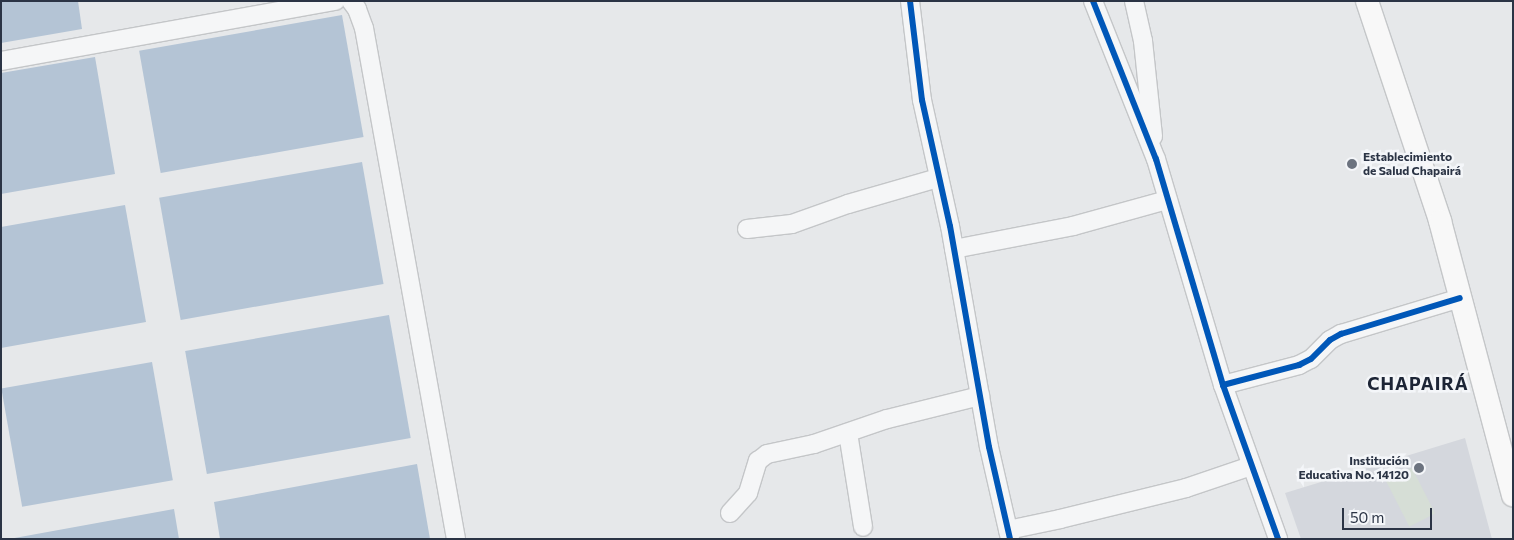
<!DOCTYPE html>
<meta charset="utf-8">
<style>
body{margin:0}
#map{position:relative;width:1514px;height:540px;overflow:hidden;background:#e6e8ea;font-family:Commissioner,sans-serif}
div>[style]{position:absolute}
.built>*{inset:0;background:#d4d7dd}
.green>*{inset:0;background:#d6ded6;transform-origin:0 0}
.water>*{inset:0;background:#b4c4d5;transform-origin:0 0}
.roads{filter:drop-shadow(1px 0 #c4c6c8) drop-shadow(-1px 0 #c4c6c8) drop-shadow(0 1px #c4c6c8) drop-shadow(0 -1px #c4c6c8)}
.minor>*{height:18px;margin:-9px;padding:0 9px;transform-origin:9px;border-radius:9px;background:#f5f6f7}
.major>*{height:22px;margin:-11px;padding:0 11px;transform-origin:11px;border-radius:11px;background:#f8f8f8}
.cycleway>*{height:6px;margin:-3px;padding:0 3px;transform-origin:3px;border-radius:3px;background:#0057b8}
.dots>*{width:14px;height:14px;translate:-50% -50%;box-sizing:border-box;border:2px solid #f4f6f9;border-radius:50%}
span{translate:-50% -50%;white-space:nowrap;text-align:center;line-height:1.15;-webkit-text-stroke:5px #f4f6f9;paint-order:stroke}
.poi-label{font-size:12px;color:#2b3445;font-weight:700}
.left{translate:0 -50%;text-align:left}
.right{translate:-100% -50%;text-align:right}
.district-label{font-size:18px;color:#1d2536;font-weight:700;letter-spacing:1px}
.frame{position:absolute;inset:0;border:2px solid #2b3445;pointer-events:none}
.scale{position:absolute;left:1342px;top:508px;width:90px;height:22px;box-sizing:border-box;border:2px solid #2b3445;border-top:0;padding-left:6px;font-size:15px;line-height:18px;white-space:nowrap;color:#2b3445;-webkit-text-stroke:4px #f4f6f9;paint-order:stroke}
</style>
<div id="map">
<div class="built">
<i style="clip-path:polygon(1465px 438px,1492px 539px,1301px 539px,1285px 493px)"></i>
</div>
<div class="green">
<i style="left:1412px;top:468px;width:51px;height:29px;rotate:63deg"></i>
</div>
<div class="water">
<i style="clip-path:polygon(1px 1px,78px 1px,82px 29px,1px 43px)"></i>
<i style="left:342px;top:15px;width:124px;height:206px;rotate:80deg"></i>
<i style="clip-path:polygon(95px 57px,115px 174px,1px 194px,1px 73px)"></i>
<i style="left:362px;top:162px;width:124px;height:206px;rotate:80deg"></i>
<i style="clip-path:polygon(125px 205px,146px 322px,1px 348px,1px 227px)"></i>
<i style="left:389px;top:315px;width:125px;height:207px;rotate:80deg"></i>
<i style="left:152px;top:362px;width:120px;height:153px;rotate:80deg"></i>
<i style="clip-path:polygon(417px 464px,430px 539px,220px 539px,214px 502px)"></i>
<i style="clip-path:polygon(174px 509px,179px 539px,9px 539px)"></i>
</div>
<div class="roads">
<div class="minor">
<i style="left:351px;top:1px;width:10px;rotate:53deg"></i>
<i style="left:357px;top:9px;width:20px;rotate:70deg"></i>
<i style="left:364px;top:28px;width:519px;rotate:79.79deg"></i>
<i style="left:910px;top:1px;width:100px;rotate:83.1deg"></i>
<i style="left:922px;top:100px;width:129px;rotate:77.5deg"></i>
<i style="left:950px;top:226px;width:224px;rotate:80deg"></i>
<i style="left:989px;top:447px;width:94px;rotate:77.1deg"></i>
<i style="left:1093px;top:1px;width:170px;rotate:68.3deg"></i>
<i style="left:1156px;top:159px;width:236px;rotate:73.5deg"></i>
<i style="left:1223px;top:385px;width:164px;rotate:70.3deg"></i>
<i style="left:1134px;top:1px;width:41px;rotate:77.3deg"></i>
<i style="left:1143px;top:41px;width:96px;rotate:84deg"></i>
<i style="left:1px;top:61px;width:340px;rotate:-10.2deg"></i>
<i style="left:747px;top:229px;width:45px;rotate:-6.3deg"></i>
<i style="left:792px;top:224px;width:59px;rotate:-19.7deg"></i>
<i style="left:848px;top:204px;width:94px;rotate:-16.1deg"></i>
<i style="left:954px;top:249px;width:121px;rotate:-10.9deg"></i>
<i style="left:1073px;top:226px;width:98px;rotate:-15.5deg"></i>
<i style="left:1223px;top:385px;width:79px;rotate:-14.7deg"></i>
<i style="left:1299px;top:365px;width:13px;rotate:-27deg"></i>
<i style="left:1311px;top:359px;width:27px;rotate:-45deg"></i>
<i style="left:1330px;top:340px;width:13px;rotate:-29deg"></i>
<i style="left:1341px;top:334px;width:124px;rotate:-16.8deg"></i>
<i style="left:848px;top:433px;width:95px;rotate:80.9deg"></i>
<i style="left:730px;top:513px;width:27px;rotate:-48deg"></i>
<i style="left:748px;top:493px;width:34px;rotate:-73deg"></i>
<i style="left:758px;top:461px;width:11px;rotate:-38deg"></i>
<i style="left:767px;top:454px;width:48px;rotate:-12deg"></i>
<i style="left:814px;top:444px;width:77px;rotate:-18.9deg"></i>
<i style="left:887px;top:419px;width:96px;rotate:-13.9deg"></i>
<i style="left:1008px;top:530px;width:53px;rotate:-11.9deg"></i>
<i style="left:1060px;top:519px;width:130px;rotate:-13.8deg"></i>
<i style="left:1186px;top:488px;width:69px;rotate:-18.7deg"></i>
</div>
<div class="major">
<i style="left:1367px;top:1px;width:232px;rotate:71.6deg"></i>
<i style="left:1440px;top:221px;width:284px;rotate:75.1deg"></i>
</div>
</div>
<div class="cycleway">
<i style="left:910px;top:1px;width:100px;rotate:83.1deg"></i>
<i style="left:922px;top:100px;width:129px;rotate:77.5deg"></i>
<i style="left:950px;top:226px;width:224px;rotate:80deg"></i>
<i style="left:989px;top:447px;width:94px;rotate:77.1deg"></i>
<i style="left:1093px;top:1px;width:170px;rotate:68.3deg"></i>
<i style="left:1156px;top:159px;width:236px;rotate:73.5deg"></i>
<i style="left:1223px;top:385px;width:164px;rotate:70.3deg"></i>
<i style="left:1223px;top:385px;width:79px;rotate:-14.7deg"></i>
<i style="left:1299px;top:365px;width:13px;rotate:-27deg"></i>
<i style="left:1311px;top:359px;width:27px;rotate:-45deg"></i>
<i style="left:1330px;top:340px;width:13px;rotate:-29deg"></i>
<i style="left:1341px;top:334px;width:124px;rotate:-16.8deg"></i>
</div>
<div class="dots">
<i style="left:1352px;top:164px;background:#6c737f"></i>
<i style="left:1419px;top:468px;background:#6c737f"></i>
</div>
<div class="poi-label">
<span class="left" style="left:1363px;top:164px">Establecimiento<br>de Salud Chapairá</span>
<span class="right" style="left:1409px;top:468px">Institución<br>Educativa No. 14120</span>
</div>
<div class="district-label">
<span style="left:1418px;top:383px">CHAPAIRÁ</span>
</div>
<div class="frame"></div>
<div class="scale">50 m</div>
</div>
